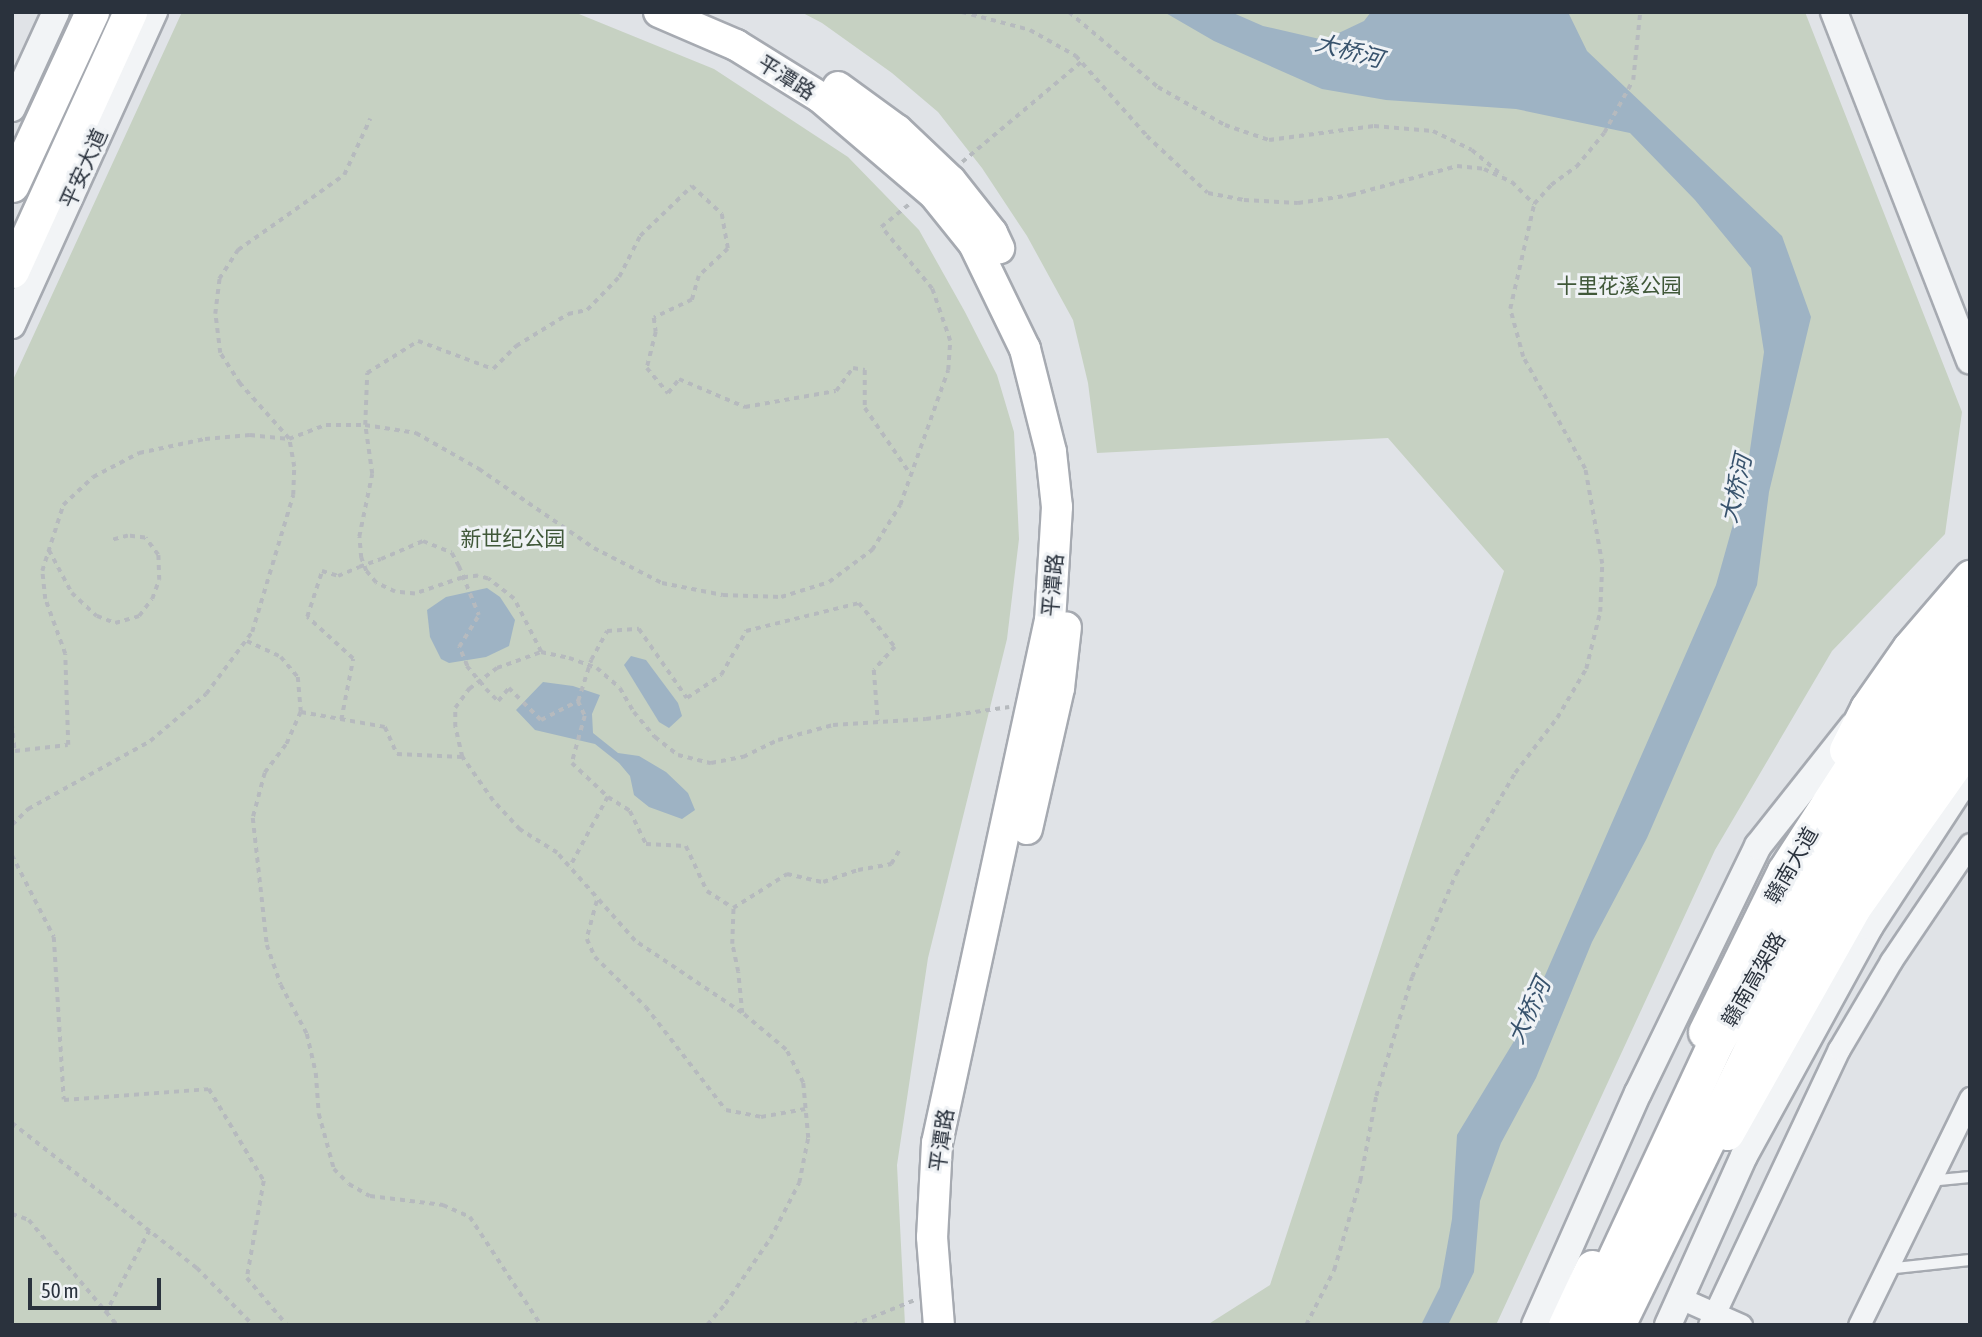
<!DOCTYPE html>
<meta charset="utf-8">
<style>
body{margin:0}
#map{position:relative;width:1982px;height:1337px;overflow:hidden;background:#e0e3e7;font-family:"Asap Condensed","Noto Sans SC",sans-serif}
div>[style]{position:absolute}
.green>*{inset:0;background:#c6d1c2}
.water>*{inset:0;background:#9eb3c4}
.path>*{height:3.5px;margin-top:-1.75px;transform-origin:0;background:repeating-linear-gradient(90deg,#b6babe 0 5px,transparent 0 10px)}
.roads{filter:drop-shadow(2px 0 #a6aab1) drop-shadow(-2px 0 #a6aab1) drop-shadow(0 2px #a6aab1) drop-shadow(0 -2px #a6aab1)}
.service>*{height:10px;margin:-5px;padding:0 5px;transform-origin:5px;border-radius:5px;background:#f2f4f6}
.minor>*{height:21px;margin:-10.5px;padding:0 10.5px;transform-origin:10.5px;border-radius:10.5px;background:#f2f4f6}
.tertiary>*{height:26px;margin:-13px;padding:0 13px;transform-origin:13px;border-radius:13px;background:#f2f4f6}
.secondary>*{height:30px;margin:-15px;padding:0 15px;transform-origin:15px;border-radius:15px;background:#fff}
.primary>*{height:33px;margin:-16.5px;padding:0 16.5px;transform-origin:16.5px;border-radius:16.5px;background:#fff}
.trunk>*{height:35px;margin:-17.5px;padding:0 17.5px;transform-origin:17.5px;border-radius:17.5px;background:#fff}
.path-bridge>*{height:3.5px;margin-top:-1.75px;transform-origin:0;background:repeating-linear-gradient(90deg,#b6babe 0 5px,transparent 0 10px)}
span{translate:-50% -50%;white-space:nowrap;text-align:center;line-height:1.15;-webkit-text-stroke:6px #eff2f5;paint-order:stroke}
.street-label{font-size:21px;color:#2a323d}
.park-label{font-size:21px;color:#405839}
.water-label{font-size:23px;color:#38536d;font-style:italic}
.frame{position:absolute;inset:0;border:14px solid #2a323d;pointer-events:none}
.scale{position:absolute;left:28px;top:1278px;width:133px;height:32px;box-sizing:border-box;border:4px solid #2a323d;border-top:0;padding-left:9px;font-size:21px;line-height:24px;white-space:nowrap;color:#2a323d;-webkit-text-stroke:5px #eff2f5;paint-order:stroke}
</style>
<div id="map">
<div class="green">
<i style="clip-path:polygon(182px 12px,574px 12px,714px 69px,848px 157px,919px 230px,965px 312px,997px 375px,1014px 432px,1019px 539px,1007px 639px,928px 958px,897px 1165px,905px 1325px,12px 1325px,12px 382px)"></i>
<i style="clip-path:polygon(801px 12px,1805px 12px,1962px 412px,1945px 534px,1832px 651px,1715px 850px,1496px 1325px,1207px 1325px,1270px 1285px,1504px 571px,1388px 438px,1097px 453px,1088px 383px,1073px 320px,1027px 236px,982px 168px,938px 112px,892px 73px,822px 23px)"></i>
</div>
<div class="water">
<i style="clip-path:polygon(1164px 12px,1231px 12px,1263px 26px,1324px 40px,1364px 21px,1371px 12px,1568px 12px,1587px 51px,1782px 236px,1811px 317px,1769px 492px,1757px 585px,1647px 838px,1592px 942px,1536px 1078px,1501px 1143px,1480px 1201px,1474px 1272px,1448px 1325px,1421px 1325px,1440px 1287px,1452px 1219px,1457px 1135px,1522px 1028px,1716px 585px,1746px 478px,1764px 352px,1751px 268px,1695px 200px,1630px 133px,1516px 109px,1386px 100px,1322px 89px,1214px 41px)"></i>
<i style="clip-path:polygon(487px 588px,500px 597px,515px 620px,509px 646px,486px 657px,449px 663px,441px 659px,430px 637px,427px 610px,446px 597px)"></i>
<i style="clip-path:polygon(631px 656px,646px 660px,678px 703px,682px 716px,669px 728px,659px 722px,624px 665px)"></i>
<i style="clip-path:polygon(543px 682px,573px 686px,600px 695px,592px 714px,593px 733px,618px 753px,639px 756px,666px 772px,688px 793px,695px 810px,682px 819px,649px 807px,634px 795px,630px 776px,619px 763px,595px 744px,535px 730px,516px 710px)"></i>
</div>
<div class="path">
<i style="left:962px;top:12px;width:70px;rotate:14.8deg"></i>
<i style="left:1030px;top:30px;width:53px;rotate:29.5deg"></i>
<i style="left:1076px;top:56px;width:107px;rotate:48.4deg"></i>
<i style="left:1147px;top:136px;width:83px;rotate:43.1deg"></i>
<i style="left:1208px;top:193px;width:37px;rotate:11deg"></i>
<i style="left:1244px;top:200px;width:54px;rotate:3.2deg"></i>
<i style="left:1298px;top:203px;width:54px;rotate:-8.6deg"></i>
<i style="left:1351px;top:195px;width:110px;rotate:-15.3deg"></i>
<i style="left:1457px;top:166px;width:27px;rotate:6deg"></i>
<i style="left:1484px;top:169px;width:31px;rotate:25deg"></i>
<i style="left:1512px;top:182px;width:31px;rotate:45deg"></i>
<i style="left:1534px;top:204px;width:25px;rotate:-48deg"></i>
<i style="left:1551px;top:185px;width:31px;rotate:-36deg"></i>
<i style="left:1576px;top:167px;width:44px;rotate:-50.5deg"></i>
<i style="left:1604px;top:133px;width:60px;rotate:-61.3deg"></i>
<i style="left:1633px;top:80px;width:68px;rotate:-84.1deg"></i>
<i style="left:1069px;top:12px;width:116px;rotate:40.1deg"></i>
<i style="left:1158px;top:87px;width:77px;rotate:29.6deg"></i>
<i style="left:1225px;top:125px;width:46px;rotate:18.8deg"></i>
<i style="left:1269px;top:140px;width:106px;rotate:-7.6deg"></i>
<i style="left:1374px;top:126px;width:59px;rotate:4.8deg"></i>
<i style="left:1433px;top:131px;width:43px;rotate:26deg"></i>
<i style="left:1472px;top:150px;width:40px;rotate:40deg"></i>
<i style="left:962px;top:162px;width:155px;rotate:-40deg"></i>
<i style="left:49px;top:550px;width:49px;rotate:61.9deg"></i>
<i style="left:72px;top:593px;width:34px;rotate:43deg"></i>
<i style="left:97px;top:616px;width:19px;rotate:21deg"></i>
<i style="left:115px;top:623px;width:25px;rotate:-16deg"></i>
<i style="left:139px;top:616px;width:21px;rotate:-53deg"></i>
<i style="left:152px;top:599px;width:20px;rotate:-70deg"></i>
<i style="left:159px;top:580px;width:25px;rotate:-92deg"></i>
<i style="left:158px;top:555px;width:21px;rotate:-127deg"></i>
<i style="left:145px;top:538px;width:17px;rotate:-173deg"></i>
<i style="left:128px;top:536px;width:16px;rotate:165deg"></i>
<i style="left:381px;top:559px;width:46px;rotate:-23.2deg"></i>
<i style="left:423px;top:541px;width:31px;rotate:22deg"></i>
<i style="left:452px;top:553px;width:15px;rotate:62deg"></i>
<i style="left:247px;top:641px;width:38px;rotate:25deg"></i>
<i style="left:281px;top:657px;width:26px;rotate:50deg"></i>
<i style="left:298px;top:677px;width:35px;rotate:85deg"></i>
<i style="left:301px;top:712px;width:36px;rotate:114deg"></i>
<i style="left:286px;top:745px;width:35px;rotate:127deg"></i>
<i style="left:265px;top:773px;width:47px;rotate:104.9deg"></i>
<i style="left:253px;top:818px;width:128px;rotate:83.7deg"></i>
<i style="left:267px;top:945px;width:42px;rotate:70.7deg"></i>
<i style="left:281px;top:985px;width:55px;rotate:62deg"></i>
<i style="left:307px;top:1034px;width:40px;rotate:77deg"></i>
<i style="left:316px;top:1073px;width:41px;rotate:85.8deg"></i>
<i style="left:319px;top:1114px;width:57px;rotate:74.7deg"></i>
<i style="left:334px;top:1169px;width:21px;rotate:45deg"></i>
<i style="left:349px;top:1184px;width:24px;rotate:30deg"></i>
<i style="left:370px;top:1196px;width:74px;rotate:7deg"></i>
<i style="left:443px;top:1205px;width:30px;rotate:24deg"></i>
<i style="left:470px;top:1217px;width:129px;rotate:56.7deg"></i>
<i style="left:541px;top:652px;width:59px;rotate:-117deg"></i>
<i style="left:514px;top:599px;width:33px;rotate:-142deg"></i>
<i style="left:488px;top:579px;width:10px;rotate:-163deg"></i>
<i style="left:478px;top:576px;width:16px;rotate:173deg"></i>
<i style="left:462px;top:578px;width:50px;rotate:161.2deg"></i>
<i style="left:415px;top:594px;width:20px;rotate:-174deg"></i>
<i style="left:395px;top:592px;width:21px;rotate:-155deg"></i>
<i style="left:376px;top:583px;width:16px;rotate:-130deg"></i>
<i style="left:366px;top:571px;width:14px;rotate:-111deg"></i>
<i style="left:361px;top:558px;width:21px;rotate:-95deg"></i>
<i style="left:359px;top:537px;width:64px;rotate:-78.3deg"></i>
<i style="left:372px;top:474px;width:49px;rotate:-98.1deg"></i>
<i style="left:365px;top:425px;width:52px;rotate:-87.8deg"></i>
<i style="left:367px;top:373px;width:60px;rotate:-32.1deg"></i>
<i style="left:418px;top:341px;width:80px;rotate:20.5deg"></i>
<i style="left:493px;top:369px;width:33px;rotate:-45deg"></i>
<i style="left:516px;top:346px;width:61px;rotate:-31.6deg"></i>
<i style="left:568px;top:314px;width:19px;rotate:-12deg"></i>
<i style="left:587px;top:310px;width:46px;rotate:-45.9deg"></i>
<i style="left:619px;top:277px;width:46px;rotate:-62.9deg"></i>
<i style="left:640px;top:236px;width:72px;rotate:-43.9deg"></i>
<i style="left:692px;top:186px;width:41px;rotate:43deg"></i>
<i style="left:722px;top:214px;width:36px;rotate:80deg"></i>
<i style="left:728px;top:249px;width:40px;rotate:137deg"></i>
<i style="left:699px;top:276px;width:25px;rotate:106deg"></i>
<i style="left:692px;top:300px;width:42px;rotate:154.7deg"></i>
<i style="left:654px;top:318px;width:14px;rotate:82deg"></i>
<i style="left:656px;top:332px;width:37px;rotate:104deg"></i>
<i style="left:647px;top:368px;width:33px;rotate:50deg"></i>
<i style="left:668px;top:393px;width:18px;rotate:-52deg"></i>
<i style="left:679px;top:379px;width:72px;rotate:23deg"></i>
<i style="left:745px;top:407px;width:92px;rotate:-10deg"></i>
<i style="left:836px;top:391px;width:29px;rotate:-54deg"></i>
<i style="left:853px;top:368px;width:12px;rotate:9deg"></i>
<i style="left:865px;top:370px;width:38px;rotate:90deg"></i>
<i style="left:865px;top:408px;width:81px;rotate:55.5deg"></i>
<i style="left:467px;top:666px;width:21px;rotate:-113deg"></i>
<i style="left:459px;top:647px;width:38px;rotate:-58deg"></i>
<i style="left:486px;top:689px;width:17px;rotate:45deg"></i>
<i style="left:498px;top:701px;width:17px;rotate:-50deg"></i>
<i style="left:509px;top:688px;width:45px;rotate:45deg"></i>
<i style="left:541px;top:720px;width:42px;rotate:-27.2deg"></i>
<i style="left:578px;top:701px;width:17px;rotate:65deg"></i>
<i style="left:585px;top:716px;width:49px;rotate:105.5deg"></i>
<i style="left:572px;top:763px;width:50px;rotate:43.4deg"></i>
<i style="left:608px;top:797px;width:80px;rotate:118.5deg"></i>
<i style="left:578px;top:701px;width:43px;rotate:-72.4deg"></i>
<i style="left:591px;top:660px;width:33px;rotate:-61deg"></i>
<i style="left:607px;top:631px;width:32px;rotate:-4deg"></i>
<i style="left:639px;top:629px;width:84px;rotate:55.2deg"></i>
<i style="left:687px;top:698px;width:41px;rotate:-34.1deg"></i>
<i style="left:721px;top:675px;width:51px;rotate:-60.4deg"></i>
<i style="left:746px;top:631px;width:116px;rotate:-13.9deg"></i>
<i style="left:859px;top:603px;width:57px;rotate:50.7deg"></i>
<i style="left:895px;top:647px;width:31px;rotate:132deg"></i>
<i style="left:874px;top:670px;width:51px;rotate:85.5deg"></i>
<i style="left:301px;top:712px;width:85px;rotate:10.1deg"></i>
<i style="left:385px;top:727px;width:30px;rotate:66deg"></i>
<i style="left:397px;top:754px;width:65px;rotate:2.6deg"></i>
<i style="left:341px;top:720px;width:62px;rotate:-78.9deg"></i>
<i style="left:353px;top:659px;width:62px;rotate:-137.6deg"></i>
<i style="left:307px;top:617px;width:48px;rotate:-71.9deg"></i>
<i style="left:322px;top:571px;width:17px;rotate:17deg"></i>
<i style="left:338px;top:576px;width:23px;rotate:-23deg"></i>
<i style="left:12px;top:723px;width:28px;rotate:84deg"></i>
<i style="left:15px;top:751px;width:53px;rotate:-6.5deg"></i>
<i style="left:68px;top:745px;width:91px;rotate:-91.9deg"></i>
<i style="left:65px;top:654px;width:59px;rotate:-110deg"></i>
<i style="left:45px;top:599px;width:28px;rotate:-96deg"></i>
<i style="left:42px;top:571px;width:69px;rotate:-72.3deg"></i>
<i style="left:63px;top:505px;width:41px;rotate:-43deg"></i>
<i style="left:93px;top:477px;width:52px;rotate:-27.6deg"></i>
<i style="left:139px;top:453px;width:67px;rotate:-12deg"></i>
<i style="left:205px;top:439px;width:45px;rotate:-5.1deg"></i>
<i style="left:250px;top:435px;width:39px;rotate:6deg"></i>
<i style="left:289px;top:439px;width:40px;rotate:-21deg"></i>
<i style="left:326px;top:425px;width:39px"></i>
<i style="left:365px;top:425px;width:52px;rotate:8.9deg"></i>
<i style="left:416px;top:433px;width:73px;rotate:29.7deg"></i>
<i style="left:479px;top:469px;width:140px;rotate:34.5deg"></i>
<i style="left:594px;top:548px;width:76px;rotate:27.2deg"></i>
<i style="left:662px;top:583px;width:62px;rotate:11.1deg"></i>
<i style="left:723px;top:595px;width:58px;rotate:2deg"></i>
<i style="left:781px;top:597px;width:50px;rotate:-17.4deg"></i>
<i style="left:829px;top:582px;width:54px;rotate:-36.7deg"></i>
<i style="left:872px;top:550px;width:53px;rotate:-58.1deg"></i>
<i style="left:900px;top:505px;width:143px;rotate:-70.4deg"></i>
<i style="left:948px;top:370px;width:29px;rotate:-86deg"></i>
<i style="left:950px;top:341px;width:55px;rotate:-109.1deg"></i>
<i style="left:932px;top:289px;width:80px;rotate:-129.4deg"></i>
<i style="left:881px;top:227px;width:36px;rotate:-39deg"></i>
<i style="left:608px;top:797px;width:26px;rotate:32deg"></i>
<i style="left:630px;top:811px;width:37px;rotate:64deg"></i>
<i style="left:646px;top:844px;width:40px;rotate:2.9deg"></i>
<i style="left:686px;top:846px;width:50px;rotate:65deg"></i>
<i style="left:707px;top:891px;width:30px;rotate:33deg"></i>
<i style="left:12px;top:825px;width:23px;rotate:-45deg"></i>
<i style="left:28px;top:809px;width:140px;rotate:-29.1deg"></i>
<i style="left:150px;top:741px;width:73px;rotate:-40deg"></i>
<i style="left:206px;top:694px;width:77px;rotate:-53.4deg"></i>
<i style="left:252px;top:632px;width:143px;rotate:-73.3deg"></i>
<i style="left:293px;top:495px;width:28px;rotate:-88deg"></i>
<i style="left:294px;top:467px;width:28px;rotate:-100deg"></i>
<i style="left:289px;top:439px;width:74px;rotate:-131.7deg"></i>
<i style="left:240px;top:384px;width:37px;rotate:-123deg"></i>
<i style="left:220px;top:353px;width:39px;rotate:-97deg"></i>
<i style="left:215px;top:314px;width:35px;rotate:-83deg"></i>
<i style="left:219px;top:279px;width:35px;rotate:-57deg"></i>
<i style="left:238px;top:250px;width:130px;rotate:-35.3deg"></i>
<i style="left:344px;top:175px;width:62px;rotate:-65.1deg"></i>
<i style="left:12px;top:855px;width:92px;rotate:62.9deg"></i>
<i style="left:54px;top:937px;width:163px;rotate:86.5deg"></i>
<i style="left:64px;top:1100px;width:145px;rotate:-4.3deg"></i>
<i style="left:209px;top:1089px;width:107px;rotate:59.1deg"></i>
<i style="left:264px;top:1181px;width:98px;rotate:99.9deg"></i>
<i style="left:247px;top:1278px;width:62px;rotate:49.6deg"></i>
<i style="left:597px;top:901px;width:39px;rotate:105deg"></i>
<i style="left:587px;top:939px;width:20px;rotate:66deg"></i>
<i style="left:595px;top:957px;width:71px;rotate:44.4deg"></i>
<i style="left:646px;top:1007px;width:130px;rotate:52.2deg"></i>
<i style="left:726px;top:1110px;width:36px;rotate:11deg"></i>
<i style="left:761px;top:1117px;width:45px;rotate:-10.3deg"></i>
<i style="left:742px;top:1013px;width:41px;rotate:-95.6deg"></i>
<i style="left:738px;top:972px;width:29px;rotate:-102deg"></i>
<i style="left:732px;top:944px;width:36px;rotate:-88deg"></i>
<i style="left:733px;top:908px;width:64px;rotate:-32.2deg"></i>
<i style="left:787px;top:874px;width:37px;rotate:13deg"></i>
<i style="left:823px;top:882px;width:37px;rotate:-19deg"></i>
<i style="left:858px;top:870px;width:34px;rotate:-10deg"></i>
<i style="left:891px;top:864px;width:17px;rotate:-59deg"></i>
<i style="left:12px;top:1123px;width:235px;rotate:38.1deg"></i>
<i style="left:197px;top:1268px;width:80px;rotate:45.5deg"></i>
<i style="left:12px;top:1214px;width:18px;rotate:19deg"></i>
<i style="left:29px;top:1220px;width:137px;rotate:50deg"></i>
<i style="left:105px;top:1314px;width:94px;rotate:-62.1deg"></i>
<i style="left:707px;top:1325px;width:28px;rotate:-49deg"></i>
<i style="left:725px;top:1304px;width:79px;rotate:-55.3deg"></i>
<i style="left:770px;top:1239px;width:63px;rotate:-62.6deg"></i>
<i style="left:799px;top:1183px;width:46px;rotate:-78.7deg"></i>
<i style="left:808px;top:1138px;width:55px;rotate:-95.2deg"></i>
<i style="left:803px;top:1083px;width:37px;rotate:-117deg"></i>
<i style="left:786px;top:1050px;width:57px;rotate:-139.9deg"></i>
<i style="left:742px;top:1013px;width:129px;rotate:-146.1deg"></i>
<i style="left:635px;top:941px;width:118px;rotate:-131.6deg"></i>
<i style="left:557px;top:853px;width:44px;rotate:-148.1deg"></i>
<i style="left:520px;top:830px;width:40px;rotate:-133deg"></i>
<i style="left:493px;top:801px;width:54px;rotate:-125.2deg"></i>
<i style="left:462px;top:757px;width:31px;rotate:-103deg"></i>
<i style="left:455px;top:727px;width:19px;rotate:-90deg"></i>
<i style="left:455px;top:708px;width:24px;rotate:-54deg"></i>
<i style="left:469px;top:689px;width:35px;rotate:-37deg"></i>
<i style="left:497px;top:668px;width:47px;rotate:-20deg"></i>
<i style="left:541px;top:652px;width:29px;rotate:12deg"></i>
<i style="left:569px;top:658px;width:30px;rotate:20deg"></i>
<i style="left:597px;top:668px;width:30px;rotate:41deg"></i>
<i style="left:620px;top:688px;width:28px;rotate:60deg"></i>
<i style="left:634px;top:712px;width:33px;rotate:50deg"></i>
<i style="left:655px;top:737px;width:29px;rotate:38deg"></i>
<i style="left:678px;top:755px;width:34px;rotate:14deg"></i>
<i style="left:711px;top:763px;width:33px;rotate:-11deg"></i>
<i style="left:743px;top:757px;width:39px;rotate:-26deg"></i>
<i style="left:778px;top:740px;width:57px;rotate:-15.3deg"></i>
<i style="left:833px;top:725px;width:93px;rotate:-3.7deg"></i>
<i style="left:926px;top:719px;width:84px;rotate:-8.2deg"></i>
<i style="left:853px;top:1325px;width:67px;rotate:-22deg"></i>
<i style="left:1306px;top:1325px;width:62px;rotate:-63deg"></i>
<i style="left:1334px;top:1270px;width:93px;rotate:-73.7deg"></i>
<i style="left:1360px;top:1181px;width:86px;rotate:-79.3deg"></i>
<i style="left:1376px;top:1096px;width:124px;rotate:-73.2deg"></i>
<i style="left:1412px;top:977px;width:112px;rotate:-66.9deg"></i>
<i style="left:1456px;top:874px;width:117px;rotate:-59.7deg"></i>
<i style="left:1515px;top:773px;width:69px;rotate:-52.6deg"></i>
<i style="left:1557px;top:718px;width:57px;rotate:-59.4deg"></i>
<i style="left:1586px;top:669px;width:59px;rotate:-76.2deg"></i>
<i style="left:1600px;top:612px;width:48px;rotate:-87.6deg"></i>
<i style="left:1602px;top:564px;width:97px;rotate:-100.1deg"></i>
<i style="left:1585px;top:469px;width:128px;rotate:-119deg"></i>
<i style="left:1523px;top:357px;width:50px;rotate:-105.2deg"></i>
<i style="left:1510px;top:309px;width:108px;rotate:-77.1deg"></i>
</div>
<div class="roads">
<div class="service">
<i style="left:1929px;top:1181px;width:41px;rotate:-5.6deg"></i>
<i style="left:1886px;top:1269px;width:84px;rotate:-6.1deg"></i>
</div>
<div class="minor">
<i style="left:1680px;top:1298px;width:67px;rotate:23.9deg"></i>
<i style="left:1709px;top:1325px;width:305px;rotate:-64.8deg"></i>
<i style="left:1839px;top:1049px;width:102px;rotate:-59.4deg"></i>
<i style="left:1891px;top:961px;width:141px;rotate:-56deg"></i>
<i style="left:1859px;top:1325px;width:253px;rotate:-63.9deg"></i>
</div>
<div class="tertiary">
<i style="left:1834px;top:12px;width:374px;rotate:68.7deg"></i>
<i style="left:12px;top:108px;width:106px;rotate:-65.4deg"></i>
<i style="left:12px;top:325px;width:344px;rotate:-65.6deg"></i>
<i style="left:1535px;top:1325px;width:254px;rotate:-66.1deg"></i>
<i style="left:1638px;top:1093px;width:275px;rotate:-64.1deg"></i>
<i style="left:1758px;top:846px;width:153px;rotate:-51.6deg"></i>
<i style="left:1668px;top:1325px;width:185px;rotate:-65.8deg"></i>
<i style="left:1744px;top:1156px;width:262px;rotate:-61.3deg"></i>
<i style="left:1870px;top:926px;width:183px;rotate:-56.8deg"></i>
</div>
<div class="secondary">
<i style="left:659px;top:12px;width:84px;rotate:23.2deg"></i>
<i style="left:736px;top:45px;width:99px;rotate:31.8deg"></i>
<i style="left:820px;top:97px;width:150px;rotate:40.4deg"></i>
<i style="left:934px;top:194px;width:64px;rotate:51.3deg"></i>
<i style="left:974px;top:244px;width:117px;rotate:64.1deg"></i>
<i style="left:1025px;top:349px;width:106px;rotate:75.8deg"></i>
<i style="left:1051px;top:452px;width:55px;rotate:83.8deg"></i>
<i style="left:1057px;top:507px;width:113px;rotate:93.5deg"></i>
<i style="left:1050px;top:620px;width:535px;rotate:102.19deg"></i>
<i style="left:937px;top:1143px;width:94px;rotate:93deg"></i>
<i style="left:932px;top:1237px;width:88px;rotate:85.5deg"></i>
<i style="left:838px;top:87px;width:73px;rotate:36.1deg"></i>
<i style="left:897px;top:130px;width:74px;rotate:43.4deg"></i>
<i style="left:951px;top:181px;width:66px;rotate:51.7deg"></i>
<i style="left:992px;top:233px;width:17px;rotate:65deg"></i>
<i style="left:1027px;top:829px;width:145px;rotate:-77.2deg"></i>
<i style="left:1059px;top:688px;width:61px;rotate:-83.5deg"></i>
</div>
<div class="primary">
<i style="left:12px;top:185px;width:191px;rotate:-65.2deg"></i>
<i style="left:12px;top:271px;width:285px;rotate:-65.5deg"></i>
<i style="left:1846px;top:750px;width:47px;rotate:-63.4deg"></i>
<i style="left:1867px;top:708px;width:73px;rotate:-55deg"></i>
<i style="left:1909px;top:648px;width:94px;rotate:-49.3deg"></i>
<i style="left:1705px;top:1032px;width:179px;rotate:-63.9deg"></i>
<i style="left:1784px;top:871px;width:129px;rotate:-57.1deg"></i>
<i style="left:1854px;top:763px;width:183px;rotate:-50.6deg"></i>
<i style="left:1727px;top:1133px;width:257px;rotate:-60.6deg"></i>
<i style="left:1853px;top:909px;width:202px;rotate:-54.7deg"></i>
<i style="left:1565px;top:1325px;width:64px;rotate:-65deg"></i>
</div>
<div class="trunk">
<i style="left:1584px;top:1325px;width:315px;rotate:-65deg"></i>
<i style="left:1717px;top:1040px;width:214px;rotate:-59.7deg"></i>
<i style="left:1825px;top:855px;width:155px;rotate:-54.2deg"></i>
<i style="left:1916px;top:729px;width:85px;rotate:-50.7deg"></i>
<i style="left:1617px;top:1325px;width:360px;rotate:-64deg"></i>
<i style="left:1775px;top:1001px;width:64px;rotate:-61deg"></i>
<i style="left:1806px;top:945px;width:95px;rotate:-58.8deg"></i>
<i style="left:1855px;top:864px;width:198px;rotate:-54.5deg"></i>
</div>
</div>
<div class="path-bridge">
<i style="left:459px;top:566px;width:53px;rotate:67.8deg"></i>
<i style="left:359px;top:567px;width:23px;rotate:-20deg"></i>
<i style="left:467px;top:666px;width:30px;rotate:50deg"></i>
</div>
<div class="street-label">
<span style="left:787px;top:77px;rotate:32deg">平潭路</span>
<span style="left:83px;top:168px;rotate:-66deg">平安大道</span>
<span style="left:1052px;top:585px;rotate:-85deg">平潭路</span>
<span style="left:1791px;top:865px;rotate:-60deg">赣南大道</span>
<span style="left:1753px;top:979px;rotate:-60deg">赣南高架路</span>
<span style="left:941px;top:1140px;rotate:-82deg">平潭路</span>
</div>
<div class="park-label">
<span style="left:1619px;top:285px">十里花溪公园</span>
<span style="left:513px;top:538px">新世纪公园</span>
</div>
<div class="water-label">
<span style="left:1349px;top:51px;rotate:15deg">大桥河</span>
<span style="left:1736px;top:489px;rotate:-77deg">大桥河</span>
<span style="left:1529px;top:1011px;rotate:-65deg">大桥河</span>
</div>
<div class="frame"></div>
<div class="scale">50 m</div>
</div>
